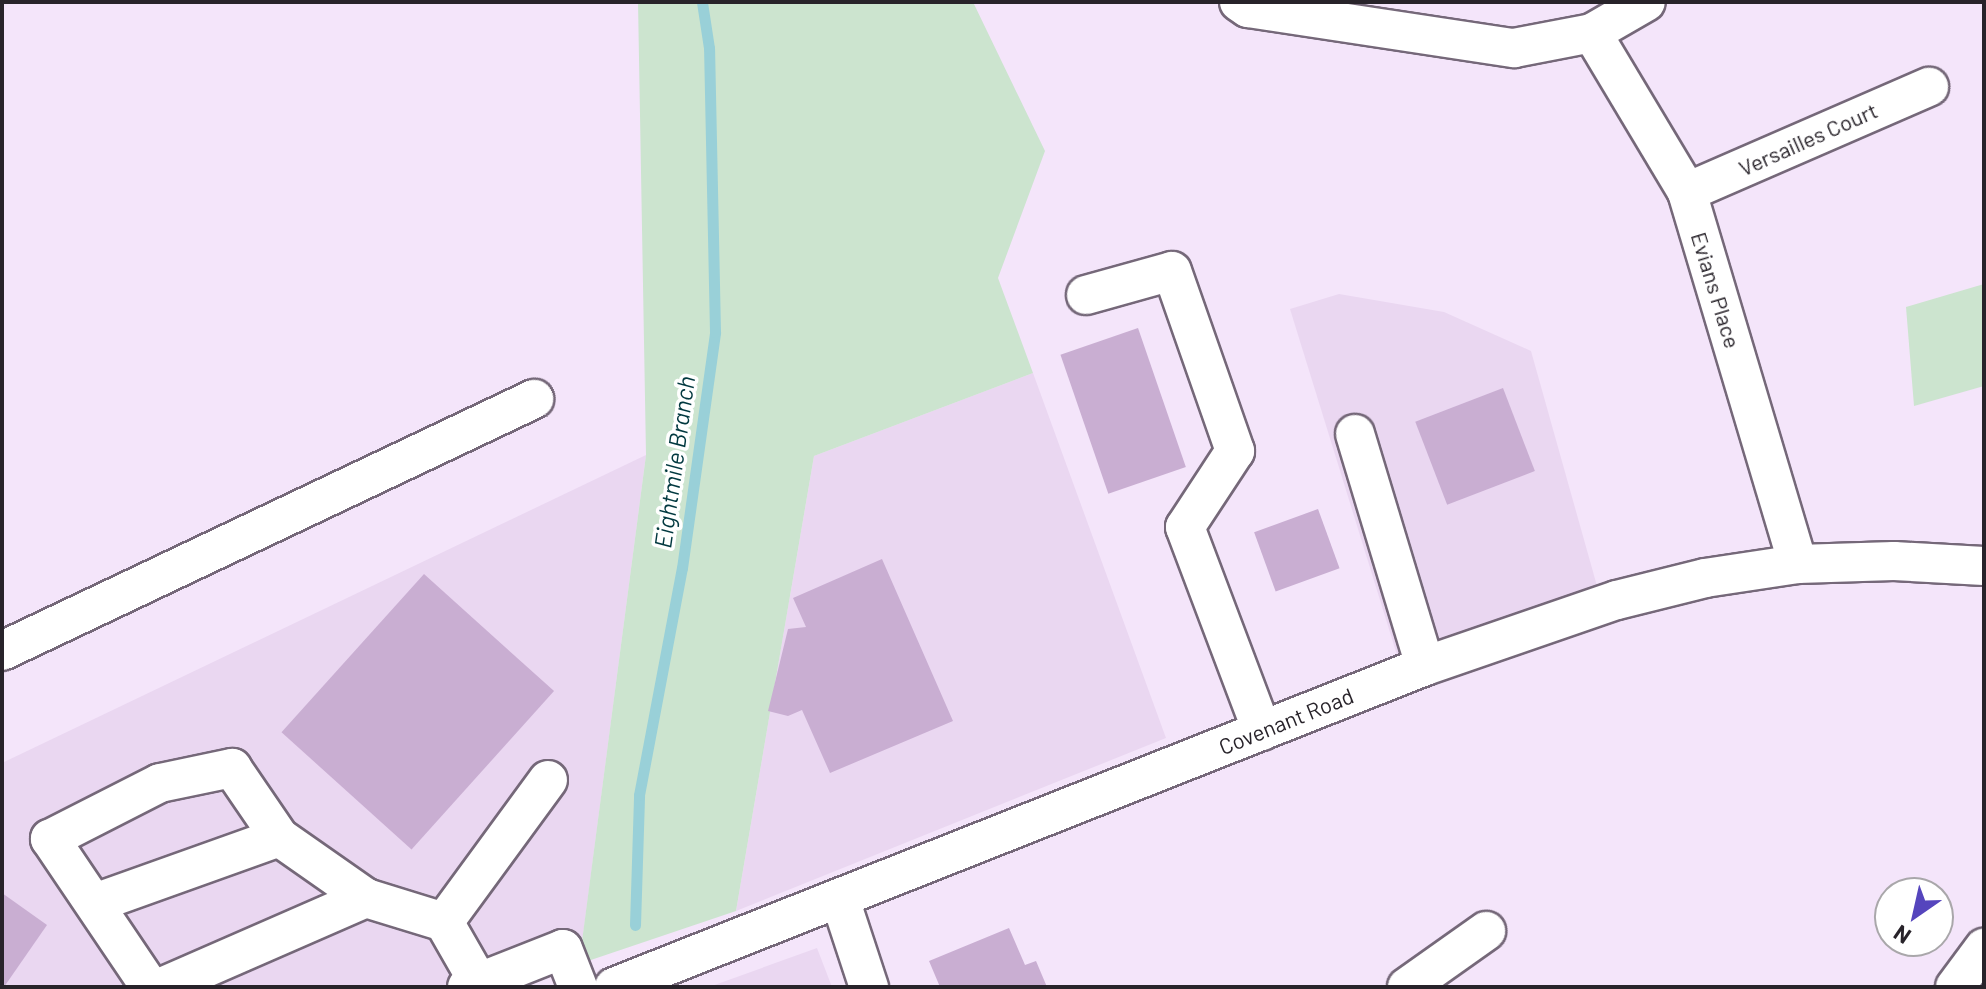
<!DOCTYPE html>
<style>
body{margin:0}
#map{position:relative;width:1986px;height:989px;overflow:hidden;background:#f4e5fa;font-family:Barlow,sans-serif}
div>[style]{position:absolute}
.built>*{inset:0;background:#ead7f1}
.green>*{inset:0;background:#cce4cf}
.stream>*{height:11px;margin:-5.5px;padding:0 5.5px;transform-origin:5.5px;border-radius:5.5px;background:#99d0d8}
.building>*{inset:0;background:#c9aed2;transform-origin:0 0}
.roads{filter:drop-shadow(2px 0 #756879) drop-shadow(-2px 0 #756879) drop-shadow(0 2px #756879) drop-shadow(0 -2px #756879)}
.minor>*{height:38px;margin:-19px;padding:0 19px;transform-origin:19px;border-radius:19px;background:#fff}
span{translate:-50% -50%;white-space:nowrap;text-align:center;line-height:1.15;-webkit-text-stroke:7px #fff;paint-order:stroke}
.street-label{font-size:22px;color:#28232a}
.water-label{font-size:24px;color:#01383f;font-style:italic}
.frame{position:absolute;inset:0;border:4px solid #28232a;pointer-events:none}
.north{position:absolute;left:1874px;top:877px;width:80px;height:80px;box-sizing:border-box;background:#fff;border:2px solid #a9a7aa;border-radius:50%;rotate:214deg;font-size:22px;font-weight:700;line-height:32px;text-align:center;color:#28232a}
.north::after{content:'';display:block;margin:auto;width:28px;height:36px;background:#5545bd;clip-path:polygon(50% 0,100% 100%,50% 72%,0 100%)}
</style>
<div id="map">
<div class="built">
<i style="clip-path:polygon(1339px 294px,1444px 312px,1531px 351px,1597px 586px,1397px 655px,1290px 309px)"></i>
<i style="clip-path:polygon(1033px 373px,1166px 738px,736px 911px,814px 456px)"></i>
<i style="clip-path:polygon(646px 455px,579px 965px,522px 987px,2px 987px,2px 763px)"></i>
<i style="clip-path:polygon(817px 948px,832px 987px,709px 987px)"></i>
</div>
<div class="green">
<i style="clip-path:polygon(638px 2px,973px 2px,1045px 151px,998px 278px,1033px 373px,814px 456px,736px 911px,579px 964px,646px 455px)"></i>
<i style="clip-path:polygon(1984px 284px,1984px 386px,1914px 406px,1906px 307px)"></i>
</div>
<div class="stream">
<i style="left:635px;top:925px;width:130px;rotate:-88.2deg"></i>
<i style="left:639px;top:795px;width:231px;rotate:-79.3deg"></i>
<i style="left:682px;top:568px;width:238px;rotate:-82deg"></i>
<i style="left:715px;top:332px;width:284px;rotate:-91.2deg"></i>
<i style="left:709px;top:48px;width:47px;rotate:-98.7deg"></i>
</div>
<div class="building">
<i style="left:1138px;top:328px;width:147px;height:82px;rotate:71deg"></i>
<i style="left:1503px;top:388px;width:89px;height:94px;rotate:69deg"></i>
<i style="left:1318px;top:509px;width:63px;height:68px;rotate:70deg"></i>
<i style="clip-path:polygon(882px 559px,953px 721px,830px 773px,802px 710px,788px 716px,768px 711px,788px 629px,806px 627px,793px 598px)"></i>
<i style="left:424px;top:574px;width:175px;height:213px;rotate:42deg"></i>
<i style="clip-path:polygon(2px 893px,47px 925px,4px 987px,2px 987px)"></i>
<i style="clip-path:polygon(1009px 928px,1025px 965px,1036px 961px,1047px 987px,940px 987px,929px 961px)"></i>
</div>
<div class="roads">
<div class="minor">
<i style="left:1239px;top:2px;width:11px;rotate:34deg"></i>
<i style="left:1248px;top:8px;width:269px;rotate:8.6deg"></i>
<i style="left:1514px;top:48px;width:79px;rotate:-10.9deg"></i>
<i style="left:1592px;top:33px;width:62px;rotate:-29.9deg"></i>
<i style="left:1592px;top:33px;width:185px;rotate:59.1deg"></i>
<i style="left:1687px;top:192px;width:388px;rotate:73.4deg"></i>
<i style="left:1687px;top:192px;width:264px;rotate:-23.5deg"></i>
<i style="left:1086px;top:295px;width:89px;rotate:-15.6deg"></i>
<i style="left:1172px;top:271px;width:191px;rotate:70.7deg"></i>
<i style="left:1235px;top:451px;width:91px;rotate:123.3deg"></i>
<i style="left:1185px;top:527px;width:218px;rotate:69.3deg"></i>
<i style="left:1355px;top:434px;width:242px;rotate:73.2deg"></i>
<i style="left:2px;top:651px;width:589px;rotate:-25.35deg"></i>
<i style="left:840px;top:899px;width:93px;rotate:71.8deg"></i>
<i style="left:95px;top:903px;width:195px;rotate:-19.7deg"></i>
<i style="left:279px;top:837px;width:106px;rotate:35deg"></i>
<i style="left:444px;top:922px;width:176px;rotate:-53.8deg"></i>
<i style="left:150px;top:987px;width:179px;rotate:-124deg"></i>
<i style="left:50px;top:839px;width:123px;rotate:-27deg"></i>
<i style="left:160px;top:783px;width:74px;rotate:-11.8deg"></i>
<i style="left:232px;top:768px;width:83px;rotate:55.7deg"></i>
<i style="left:162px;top:987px;width:223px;rotate:-23.6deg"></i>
<i style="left:366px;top:898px;width:82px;rotate:17.1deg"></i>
<i style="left:444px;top:922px;width:70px;rotate:60.2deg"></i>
<i style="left:467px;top:987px;width:103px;rotate:-21.6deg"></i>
<i style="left:563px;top:949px;width:41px;rotate:68.5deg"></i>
<i style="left:614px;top:987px;width:872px;rotate:-21.59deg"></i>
<i style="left:1425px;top:666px;width:203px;rotate:-19deg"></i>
<i style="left:1617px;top:600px;width:91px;rotate:-14deg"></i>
<i style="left:1705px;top:578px;width:94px;rotate:-8.6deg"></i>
<i style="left:1798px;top:564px;width:96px;rotate:-1.8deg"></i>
<i style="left:1894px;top:561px;width:90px;rotate:3.2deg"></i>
<i style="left:1407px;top:987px;width:97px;rotate:-35.3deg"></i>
<i style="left:1955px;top:987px;width:49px;rotate:-53.4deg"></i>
</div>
</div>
<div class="street-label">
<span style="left:1808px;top:139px;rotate:-24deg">Versailles Court</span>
<span style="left:1716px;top:290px;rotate:73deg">Evians Place</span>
<span style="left:1286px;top:721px;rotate:-22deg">Covenant Road</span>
</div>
<div class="water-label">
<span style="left:674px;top:462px;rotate:-82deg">Eightmile Branch</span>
</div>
<div class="frame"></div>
<div class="north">N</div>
</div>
